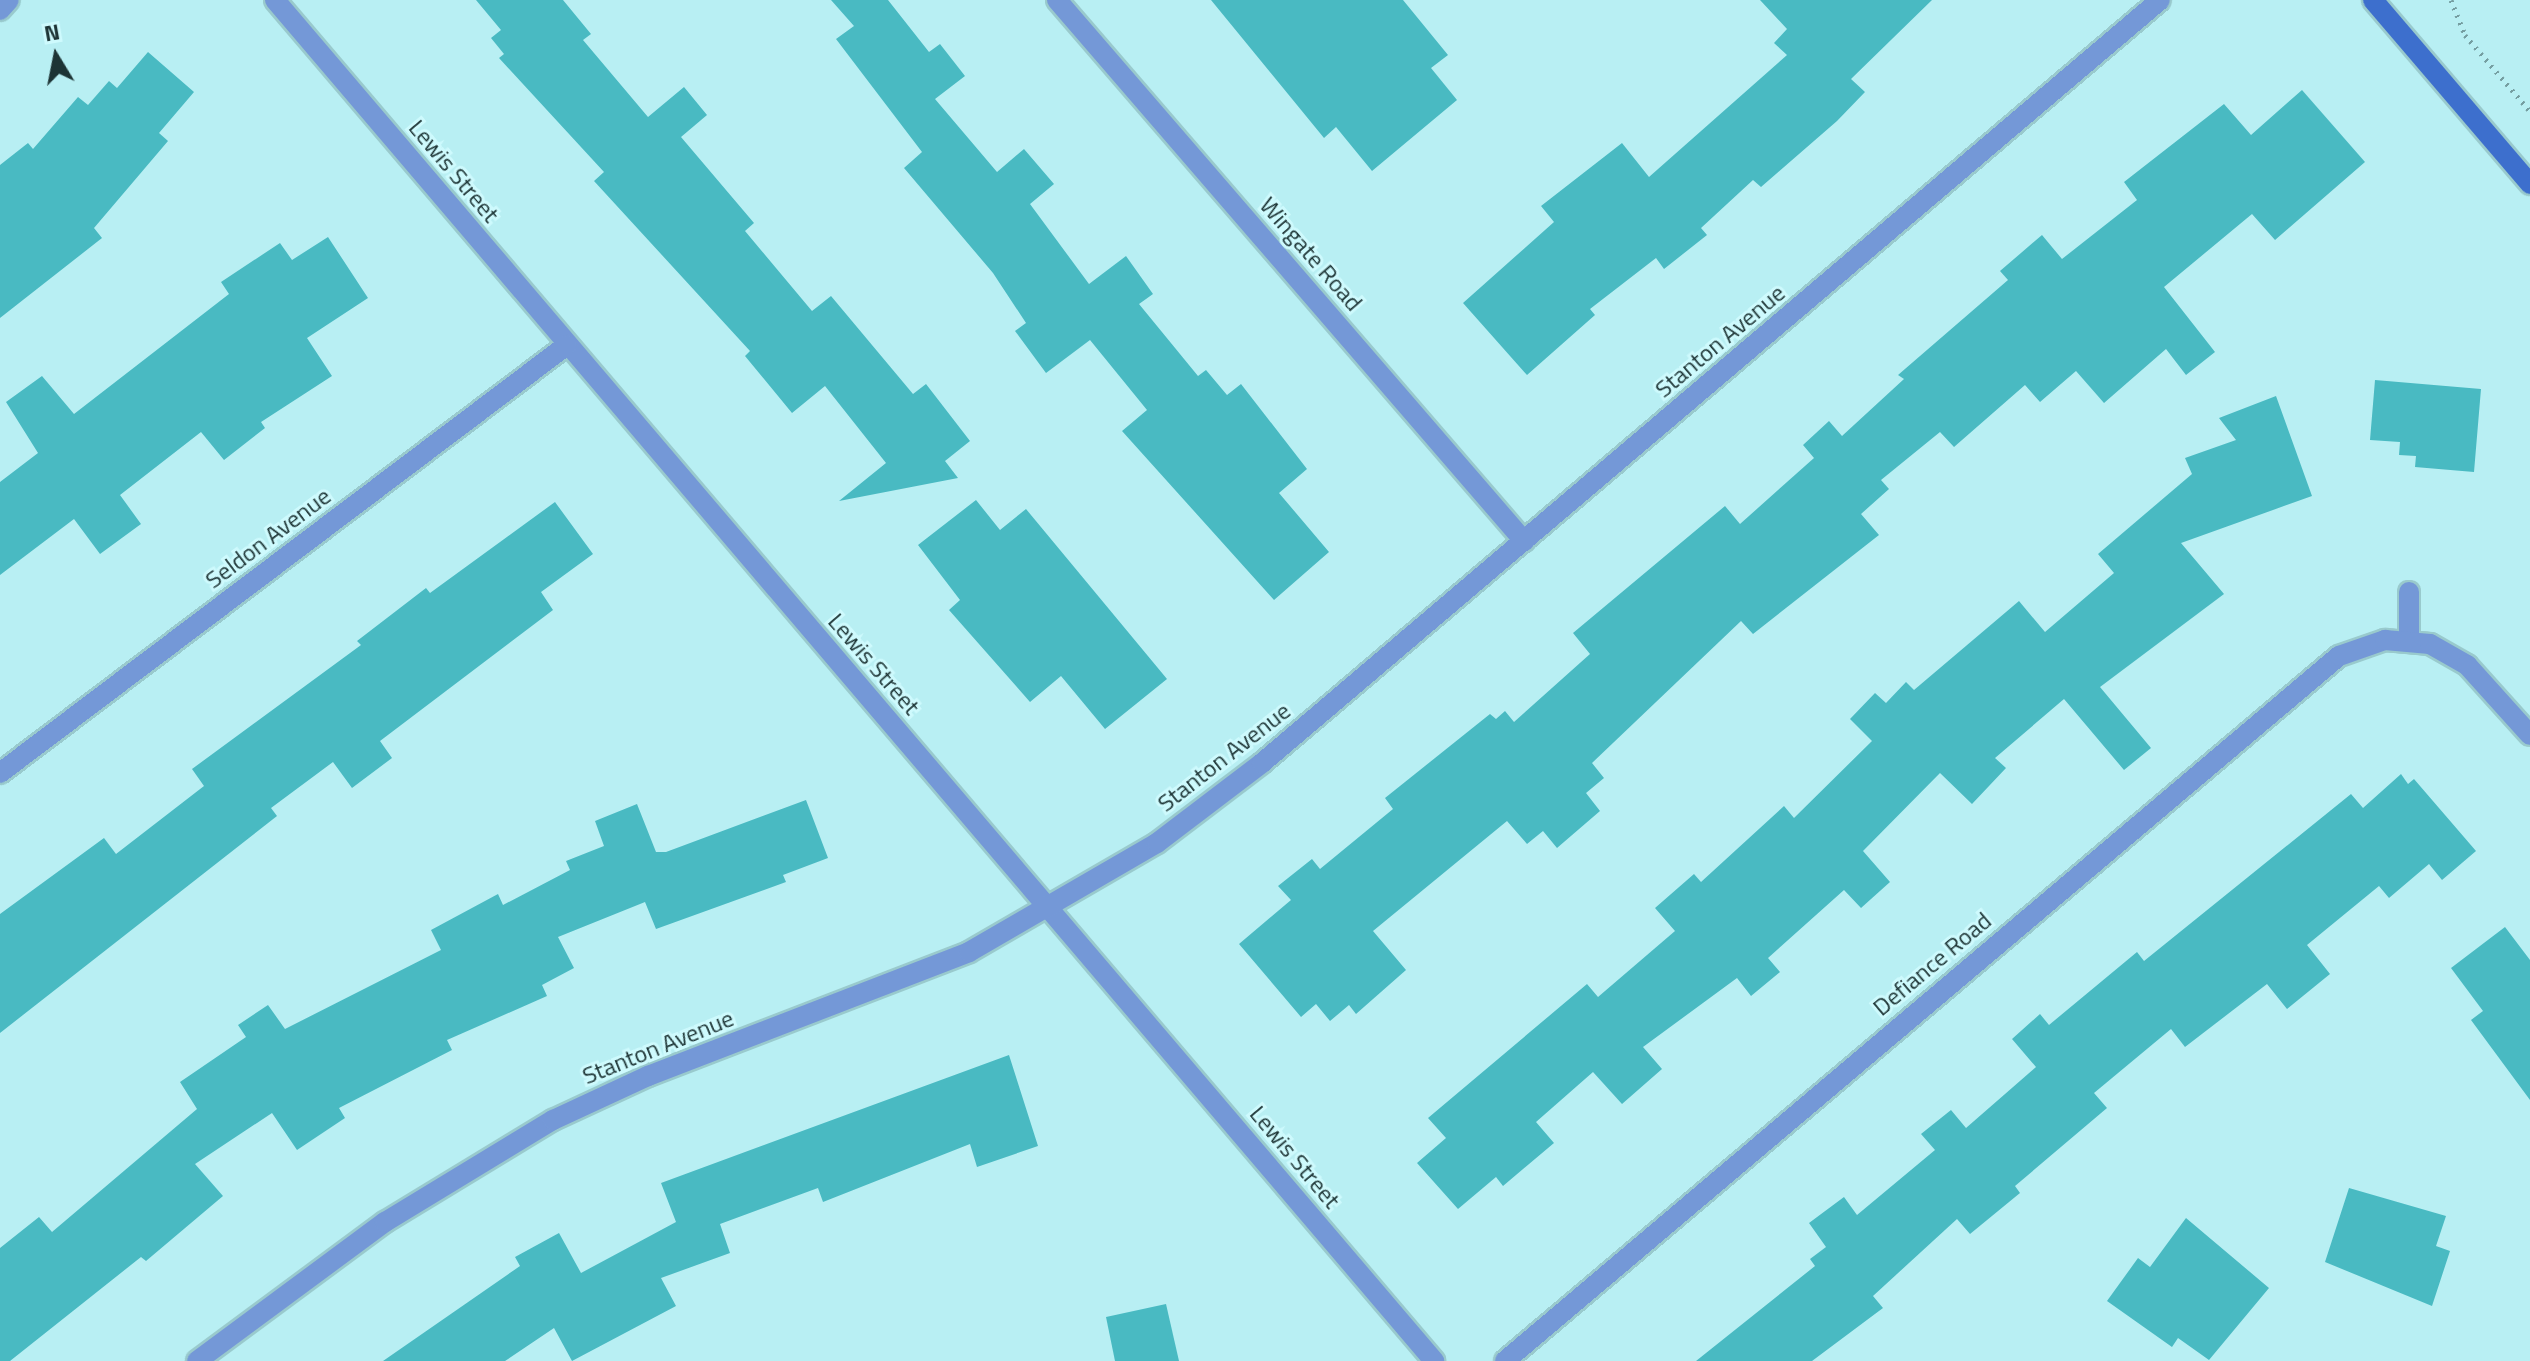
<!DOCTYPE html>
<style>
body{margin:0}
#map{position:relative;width:2530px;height:1361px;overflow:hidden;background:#b8eff3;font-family:"Titillium Web",sans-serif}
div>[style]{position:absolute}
.building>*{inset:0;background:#49bac2}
.path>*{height:5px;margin-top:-2.5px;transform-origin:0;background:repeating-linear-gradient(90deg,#759ea1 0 2px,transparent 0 8px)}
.roads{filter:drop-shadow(2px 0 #99cacd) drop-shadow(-2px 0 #99cacd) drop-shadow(0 2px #99cacd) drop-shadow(0 -2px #99cacd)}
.street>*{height:20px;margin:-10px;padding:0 10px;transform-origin:10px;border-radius:10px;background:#7498d7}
.secondary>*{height:20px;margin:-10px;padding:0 10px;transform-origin:10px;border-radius:10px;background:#3d6fcd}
span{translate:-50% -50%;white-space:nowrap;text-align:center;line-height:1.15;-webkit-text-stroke:6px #cefafd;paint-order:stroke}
.street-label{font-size:24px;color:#1d3435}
.north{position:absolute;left:16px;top:16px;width:80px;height:80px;-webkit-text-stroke:6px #cefafd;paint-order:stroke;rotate:350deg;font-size:22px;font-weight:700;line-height:32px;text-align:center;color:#1d3435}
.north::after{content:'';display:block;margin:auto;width:28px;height:36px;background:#1d3435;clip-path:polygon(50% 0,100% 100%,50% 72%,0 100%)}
</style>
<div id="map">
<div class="building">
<i style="clip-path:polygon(476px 0,563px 0,591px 34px,583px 40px,648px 117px,684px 87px,707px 115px,681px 137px,754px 223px,745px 231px,812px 311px,831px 296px,913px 394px,926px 384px,970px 441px,945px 461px,958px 478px,839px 501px,886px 463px,825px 386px,792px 413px,745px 356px,750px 351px,594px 181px,604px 172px,499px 58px,504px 54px,491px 38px,501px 30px)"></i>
<i style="clip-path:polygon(831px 0,888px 0,929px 52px,940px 44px,965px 76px,935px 99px,997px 172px,1024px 149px,1054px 184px,1030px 204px,1089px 284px,1126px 256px,1153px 294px,1139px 304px,1198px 376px,1206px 370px,1227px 395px,1241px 384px,1307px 469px,1279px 493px,1329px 552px,1274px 600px,1122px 431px,1147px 410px,1090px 340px,1046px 373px,1015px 331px,1026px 323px,993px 273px,904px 168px,922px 152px,836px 39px,854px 26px)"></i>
<i style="clip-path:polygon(1211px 0,1403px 0,1448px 55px,1431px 68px,1457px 100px,1372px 171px,1336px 127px,1324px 138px)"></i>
<i style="clip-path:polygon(1760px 0,1932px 0,1851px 79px,1865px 92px,1837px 121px,1761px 187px,1753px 180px,1701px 228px,1707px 235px,1664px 269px,1656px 258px,1590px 309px,1595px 315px,1527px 375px,1463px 303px,1554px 222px,1541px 206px,1622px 143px,1649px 177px,1787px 55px,1774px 43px,1787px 29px)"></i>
<i style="clip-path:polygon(148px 52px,194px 92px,159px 133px,168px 141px,94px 228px,102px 238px,0 318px,0 165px,28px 143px,33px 149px,78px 97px,88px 105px,109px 81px,117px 88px)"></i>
<i style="clip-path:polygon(2302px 90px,2365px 162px,2275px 240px,2252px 214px,2164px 287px,2215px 352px,2186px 375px,2166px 349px,2104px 403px,2076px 371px,2040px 402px,2025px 385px,1954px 447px,1940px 432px,1881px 480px,1889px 489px,1861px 514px,1879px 535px,1753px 634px,1741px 621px,1592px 763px,1604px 778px,1586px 793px,1600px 811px,1557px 848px,1543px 831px,1527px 844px,1507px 821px,1373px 931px,1406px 970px,1356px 1014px,1349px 1005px,1330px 1021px,1316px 1004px,1301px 1017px,1239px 944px,1291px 900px,1278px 886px,1312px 859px,1320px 869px,1393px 809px,1385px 798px,1490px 714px,1496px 719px,1505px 711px,1514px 722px,1590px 654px,1573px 633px,1725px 506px,1740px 524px,1814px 458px,1803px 445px,1829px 421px,1842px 436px,1904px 379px,1898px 375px,2008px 280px,2000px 271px,2042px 235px,2062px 259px,2137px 200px,2124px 182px,2224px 104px,2251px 135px)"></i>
<i style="clip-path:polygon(328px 237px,368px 298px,307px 338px,332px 376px,261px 422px,265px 428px,224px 460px,201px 432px,120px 495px,141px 524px,100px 554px,74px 519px,0 575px,0 482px,38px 453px,6px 402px,42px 376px,74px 414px,229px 294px,221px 282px,280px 243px,292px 260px)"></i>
<i style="clip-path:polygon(2375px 380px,2481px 389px,2474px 472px,2415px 467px,2416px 456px,2399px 455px,2400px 442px,2370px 440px)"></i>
<i style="clip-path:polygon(2276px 396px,2312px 496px,2181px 543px,2224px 594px,2100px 687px,2151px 748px,2124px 770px,2064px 699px,1995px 758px,2006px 768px,1972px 804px,1940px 773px,1863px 851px,1890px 882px,1861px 908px,1844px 890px,1768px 958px,1780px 972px,1751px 996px,1737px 978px,1643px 1047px,1662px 1069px,1622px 1104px,1593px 1072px,1536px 1122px,1554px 1143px,1503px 1186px,1496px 1177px,1458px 1209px,1417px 1163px,1446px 1138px,1428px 1118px,1587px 984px,1598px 997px,1675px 931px,1655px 908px,1694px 874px,1701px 882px,1784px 806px,1794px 818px,1872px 741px,1850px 719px,1875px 693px,1886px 703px,1906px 682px,1914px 690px,2019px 601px,2045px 632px,2114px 573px,2098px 554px,2192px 474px,2185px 458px,2236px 440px,2219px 418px)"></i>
<i style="clip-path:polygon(976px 500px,1000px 530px,1026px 509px,1167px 679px,1105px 729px,1061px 676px,1030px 702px,949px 610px,960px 600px,918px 545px)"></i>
<i style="clip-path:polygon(555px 502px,593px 554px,541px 592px,553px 610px,380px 741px,392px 758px,352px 788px,333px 762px,271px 808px,277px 816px,0 1033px,0 914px,104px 838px,116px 854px,204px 786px,192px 769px,361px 645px,357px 641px,426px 588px,430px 593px)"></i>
<i style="clip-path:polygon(2401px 774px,2408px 784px,2414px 779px,2476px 851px,2442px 880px,2429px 864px,2389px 898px,2379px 886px,2307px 945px,2330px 974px,2287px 1009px,2267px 984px,2185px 1047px,2171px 1029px,2094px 1093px,2107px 1108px,2015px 1186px,2020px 1193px,1970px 1234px,1957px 1219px,1873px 1296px,1883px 1308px,1812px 1361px,1696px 1361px,1815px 1266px,1810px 1259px,1826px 1247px,1809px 1223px,1844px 1197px,1857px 1215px,1935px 1150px,1921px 1134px,1951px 1110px,1966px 1128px,2036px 1067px,2012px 1039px,2040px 1014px,2049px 1025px,2137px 952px,2144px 961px,2351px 794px,2363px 808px)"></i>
<i style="clip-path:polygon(806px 800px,828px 858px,783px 875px,786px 882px,656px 929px,645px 902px,558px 937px,574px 968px,542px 985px,547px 996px,447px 1040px,452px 1050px,339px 1108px,345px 1118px,297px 1150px,272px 1113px,195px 1164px,223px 1196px,146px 1261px,141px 1257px,10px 1361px,0 1361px,0 1248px,39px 1217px,52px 1232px,197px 1109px,180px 1082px,246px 1037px,238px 1025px,268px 1005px,285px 1029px,441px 950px,431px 930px,498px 894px,503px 905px,570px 870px,566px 861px,604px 846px,595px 821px,637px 804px,656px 852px,666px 852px)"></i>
<i style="clip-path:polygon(2505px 927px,2530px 960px,2530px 1100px,2471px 1020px,2483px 1011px,2451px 968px)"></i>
<i style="clip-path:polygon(1009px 1055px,1038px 1146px,977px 1167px,970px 1144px,823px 1202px,818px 1188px,720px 1224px,730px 1253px,661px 1278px,676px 1306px,572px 1361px,554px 1328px,505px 1361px,383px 1361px,520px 1266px,515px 1257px,559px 1233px,581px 1273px,676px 1222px,661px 1183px)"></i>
<i style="clip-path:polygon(2349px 1188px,2446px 1216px,2436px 1246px,2450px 1251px,2432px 1306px,2325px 1262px)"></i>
<i style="clip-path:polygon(2186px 1218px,2269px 1288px,2209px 1360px,2178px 1338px,2172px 1347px,2107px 1301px,2138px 1258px,2150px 1267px)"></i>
<i style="clip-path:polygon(1166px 1304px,1179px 1361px,1115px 1361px,1106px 1317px)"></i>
</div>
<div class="path">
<i style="left:2451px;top:0;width:38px;rotate:68deg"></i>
<i style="left:2465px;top:35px;width:100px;rotate:49.5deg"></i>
</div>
<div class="roads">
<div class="street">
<i style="left:275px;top:0;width:1788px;rotate:49.58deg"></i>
<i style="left:1057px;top:0;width:715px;rotate:49.2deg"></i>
<i style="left:0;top:10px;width:13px;rotate:-48deg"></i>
<i style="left:2409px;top:592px;width:47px;rotate:90deg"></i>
<i style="left:0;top:773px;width:710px;rotate:-37.05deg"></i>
<i style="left:197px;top:1361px;width:234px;rotate:-36.5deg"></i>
<i style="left:385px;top:1222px;width:197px;rotate:-31.3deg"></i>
<i style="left:553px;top:1120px;width:105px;rotate:-24.9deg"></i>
<i style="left:648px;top:1076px;width:344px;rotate:-21.1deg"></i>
<i style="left:969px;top:952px;width:217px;rotate:-30.1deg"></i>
<i style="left:1157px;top:843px;width:132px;rotate:-37.3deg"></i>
<i style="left:1262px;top:763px;width:1178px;rotate:-40.35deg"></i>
<i style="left:1505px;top:1361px;width:1092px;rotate:-40.21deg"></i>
<i style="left:2339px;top:656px;width:49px;rotate:-19.2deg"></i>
<i style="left:2385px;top:640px;width:45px;rotate:5.1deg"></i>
<i style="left:2430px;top:644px;width:43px;rotate:29.6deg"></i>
<i style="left:2467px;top:665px;width:94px;rotate:48deg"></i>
</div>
<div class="secondary">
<i style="left:2373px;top:0;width:242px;rotate:49.5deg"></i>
</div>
</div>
<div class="street-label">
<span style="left:454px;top:171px;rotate:50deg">Lewis Street</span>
<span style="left:1311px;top:254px;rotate:49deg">Wingate Road</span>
<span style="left:1720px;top:341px;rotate:-40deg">Stanton Avenue</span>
<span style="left:268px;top:538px;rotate:-37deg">Seldon Avenue</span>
<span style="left:874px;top:664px;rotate:49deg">Lewis Street</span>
<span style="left:1224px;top:757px;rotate:-38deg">Stanton Avenue</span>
<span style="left:1932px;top:964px;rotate:-40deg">Defiance Road</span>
<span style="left:658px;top:1047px;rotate:-22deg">Stanton Avenue</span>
<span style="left:1295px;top:1157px;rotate:50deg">Lewis Street</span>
</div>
<div class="north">N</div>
</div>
